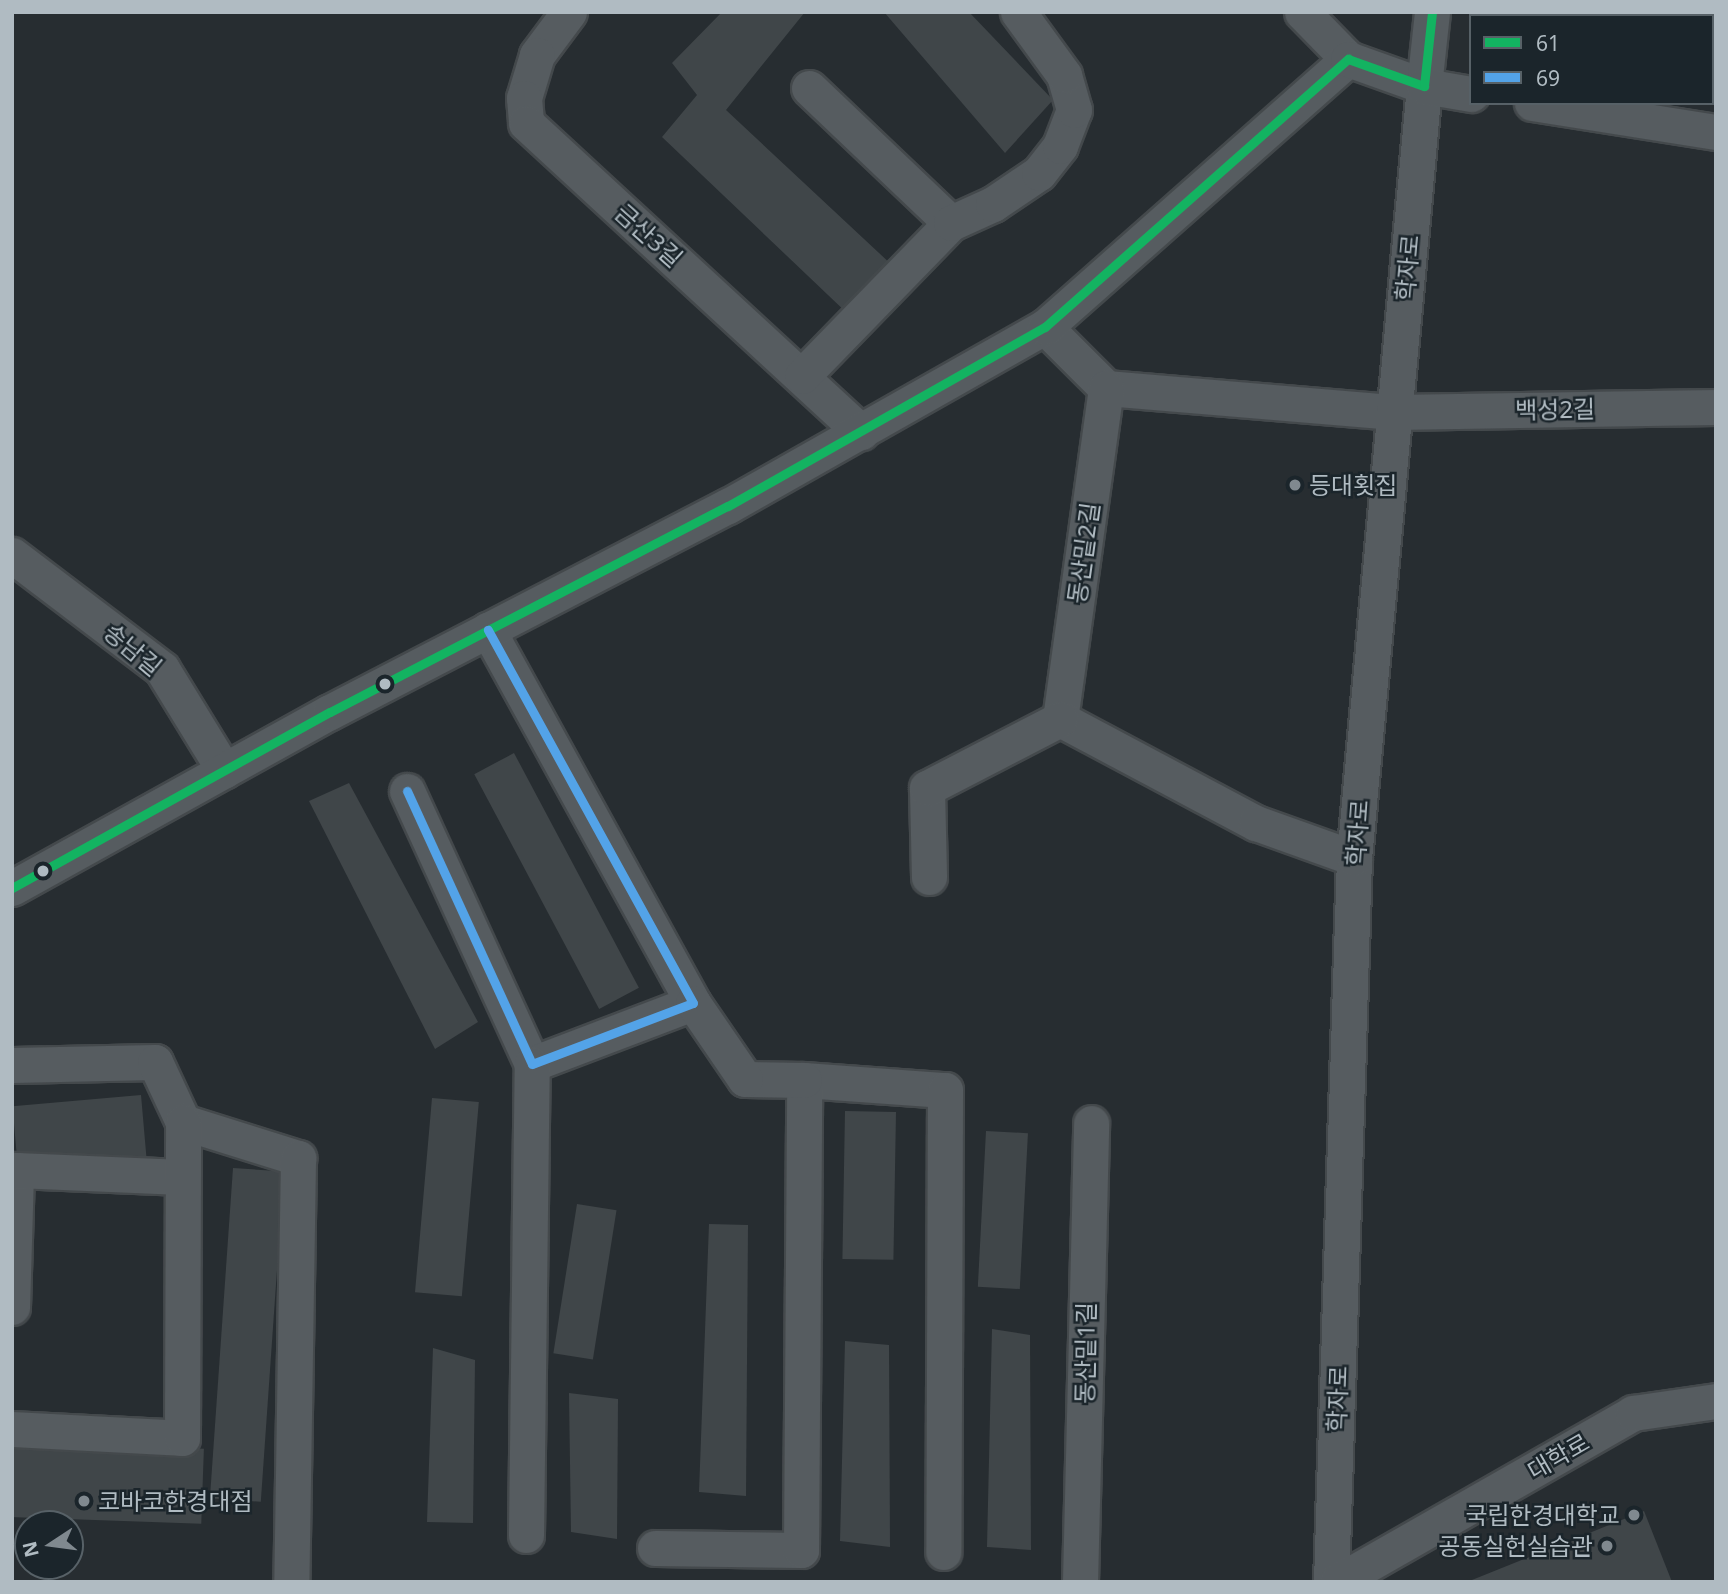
<!DOCTYPE html>
<meta charset="utf-8">
<style>
body{margin:0}
#map{position:relative;width:1728px;height:1594px;overflow:hidden;background:#272d31;font-family:"Noto Sans","Noto Sans KR",sans-serif}
div>[style]{position:absolute}
.building>*{inset:0;background:#404649;transform-origin:0 0}
.roads{filter:drop-shadow(2px 0 #44494c) drop-shadow(-2px 0 #44494c) drop-shadow(0 2px #44494c) drop-shadow(0 -2px #44494c)}
.minor>*{height:35px;margin:-17.5px;padding:0 17.5px;transform-origin:17.5px;border-radius:17.5px;background:#565c60}
.bus-1>*{height:9px;margin:-4.5px;padding:0 4.5px;transform-origin:4.5px;border-radius:4.5px;background:#13b361}
.bus-2>*{height:9px;margin:-4.5px;padding:0 4.5px;transform-origin:4.5px;border-radius:4.5px;background:#53a3e8}
.dots>*{width:19px;height:19px;translate:-50% -50%;box-sizing:border-box;border:4px solid #1b252b;border-radius:50%}
span{translate:-50% -50%;white-space:nowrap;text-align:center;line-height:1.15;-webkit-text-stroke:5px #1b252b;paint-order:stroke}
.street-label{font-size:24px;color:#b0bbc2}
.poi-label{font-size:24px;color:#b0bbc2}
.left{translate:0 -50%;text-align:left}
.right{translate:-100% -50%;text-align:right}
.frame{position:absolute;inset:0;border:14px solid #b0bbc2;pointer-events:none}
.legend{position:absolute;left:1469px;top:14px;width:245px;height:91px;box-sizing:border-box;background:#1b252b;border:2px solid #576167;margin:0;padding:9px 12px;list-style:none;font-size:21px;color:#b0bbc2}
.legend li{display:flex;align-items:center;gap:14px;height:35px}
.legend b{width:35px;border:2px solid #576167}
.north{position:absolute;left:14px;top:1510px;width:70px;height:70px;box-sizing:border-box;background:#1b252b;border:2px solid #576167;border-radius:50%;rotate:257deg;font-size:19px;font-weight:700;line-height:28px;text-align:center;color:#b0bbc2}
.north::after{content:'';display:block;margin:auto;width:24px;height:32px;background:#80898f;clip-path:polygon(50% 0,100% 100%,50% 72%,0 100%)}
</style>
<div id="map">
<div class="building">
<i style="clip-path:polygon(722px 12px,805px 12px,726px 110px,894px 267px,849px 315px,662px 137px,697px 95px,672px 63px)"></i>
<i style="clip-path:polygon(884px 12px,969px 12px,1053px 100px,1005px 153px)"></i>
<i style="left:514px;top:753px;width:266px;height:45px;rotate:62deg"></i>
<i style="clip-path:polygon(349px 783px,478px 1022px,435px 1049px,309px 801px)"></i>
<i style="left:141px;top:1095px;width:62px;height:129px;rotate:85deg"></i>
<i style="left:432px;top:1098px;width:47px;height:195px;rotate:5deg"></i>
<i style="left:845px;top:1111px;width:51px;height:148px;rotate:1deg"></i>
<i style="left:986px;top:1131px;width:42px;height:156px;rotate:3deg"></i>
<i style="left:233px;top:1168px;width:51px;height:331px;rotate:4deg"></i>
<i style="left:577px;top:1204px;width:40px;height:151px;rotate:9deg"></i>
<i style="clip-path:polygon(709px 1224px,748px 1225px,746px 1496px,699px 1492px)"></i>
<i style="clip-path:polygon(992px 1329px,1030px 1335px,1031px 1550px,987px 1547px)"></i>
<i style="clip-path:polygon(845px 1341px,889px 1345px,890px 1547px,840px 1541px)"></i>
<i style="clip-path:polygon(433px 1348px,475px 1360px,473px 1523px,427px 1522px)"></i>
<i style="clip-path:polygon(569px 1393px,618px 1399px,617px 1539px,571px 1532px)"></i>
<i style="left:12px;top:1442px;width:192px;height:75px;rotate:2deg"></i>
<i style="clip-path:polygon(1644px 1511px,1672px 1582px,1467px 1582px)"></i>
</div>
<div class="roads">
<div class="minor">
<i style="left:569px;top:12px;width:54px;rotate:126.7deg"></i>
<i style="left:537px;top:55px;width:45px;rotate:106.8deg"></i>
<i style="left:524px;top:98px;width:25px;rotate:85deg"></i>
<i style="left:526px;top:123px;width:456px;rotate:42.7deg"></i>
<i style="left:1302px;top:12px;width:66px;rotate:45.6deg"></i>
<i style="left:1710px;top:16px;width:4px;rotate:-76deg"></i>
<i style="left:809px;top:88px;width:196px;rotate:43.6deg"></i>
<i style="left:1532px;top:103px;width:186px;rotate:9deg"></i>
<i style="left:1045px;top:327px;width:86px;rotate:45deg"></i>
<i style="left:1106px;top:388px;width:289px;rotate:4.8deg"></i>
<i style="left:1394px;top:412px;width:322px;rotate:-0.9deg"></i>
<i style="left:802px;top:376px;width:214px;rotate:-45.8deg"></i>
<i style="left:951px;top:223px;width:46px;rotate:-24.3deg"></i>
<i style="left:993px;top:204px;width:55px;rotate:-34deg"></i>
<i style="left:1039px;top:173px;width:34px;rotate:-52deg"></i>
<i style="left:1060px;top:146px;width:39px;rotate:-69deg"></i>
<i style="left:1074px;top:110px;width:36px;rotate:-106deg"></i>
<i style="left:1064px;top:75px;width:78px;rotate:-126.1deg"></i>
<i style="left:1106px;top:388px;width:334px;rotate:97.9deg"></i>
<i style="left:1060px;top:719px;width:222px;rotate:28deg"></i>
<i style="left:1256px;top:823px;width:104px;rotate:19.7deg"></i>
<i style="left:12px;top:555px;width:188px;rotate:37.2deg"></i>
<i style="left:162px;top:669px;width:119px;rotate:58.5deg"></i>
<i style="left:407px;top:791px;width:300px;rotate:65.4deg"></i>
<i style="left:532px;top:1064px;width:172px;rotate:-20.8deg"></i>
<i style="left:693px;top:1003px;width:426px;rotate:-118.8deg"></i>
<i style="left:929px;top:877px;width:89px;rotate:-91.3deg"></i>
<i style="left:927px;top:788px;width:150px;rotate:-27.4deg"></i>
<i style="left:12px;top:888px;width:363px;rotate:-29deg"></i>
<i style="left:330px;top:712px;width:448px;rotate:-27.4deg"></i>
<i style="left:728px;top:506px;width:364px;rotate:-29.5deg"></i>
<i style="left:1045px;top:327px;width:405px;rotate:-41.5deg"></i>
<i style="left:1348px;top:59px;width:81px;rotate:19.6deg"></i>
<i style="left:1424px;top:86px;width:74px;rotate:-83.8deg"></i>
<i style="left:12px;top:1065px;width:143px;rotate:-1.2deg"></i>
<i style="left:155px;top:1062px;width:66px;rotate:65deg"></i>
<i style="left:183px;top:1122px;width:121px;rotate:17.4deg"></i>
<i style="left:298px;top:1158px;width:424px;rotate:90.9deg"></i>
<i style="left:804px;top:1080px;width:141px;rotate:4.1deg"></i>
<i style="left:945px;top:1090px;width:462px;rotate:90.2deg"></i>
<i style="left:12px;top:1307px;width:137px;rotate:-88.3deg"></i>
<i style="left:16px;top:1170px;width:166px;rotate:2.4deg"></i>
<i style="left:12px;top:1429px;width:170px;rotate:3deg"></i>
<i style="left:182px;top:1438px;width:316px;rotate:-89.8deg"></i>
<i style="left:526px;top:1535px;width:471px;rotate:-89.3deg"></i>
<i style="left:655px;top:1548px;width:146px;rotate:0.8deg"></i>
<i style="left:801px;top:1550px;width:470px;rotate:-89.6deg"></i>
<i style="left:804px;top:1080px;width:59px;rotate:-179deg"></i>
<i style="left:745px;top:1079px;width:92px;rotate:-124.4deg"></i>
<i style="left:1080px;top:1582px;width:459px;rotate:-88.6deg"></i>
<i style="left:1331px;top:1582px;width:724px;rotate:-88.18deg"></i>
<i style="left:1354px;top:858px;width:775px;rotate:-84.82deg"></i>
<i style="left:1424px;top:86px;width:48px;rotate:9.7deg"></i>
<i style="left:1337px;top:1582px;width:341px;rotate:-29.7deg"></i>
<i style="left:1633px;top:1413px;width:84px;rotate:-8.2deg"></i>
</div>
</div>
<div class="bus-1">
<i style="left:12px;top:888px;width:363px;rotate:-29deg"></i>
<i style="left:330px;top:712px;width:448px;rotate:-27.4deg"></i>
<i style="left:728px;top:506px;width:364px;rotate:-29.5deg"></i>
<i style="left:1045px;top:327px;width:405px;rotate:-41.5deg"></i>
<i style="left:1348px;top:59px;width:81px;rotate:19.6deg"></i>
<i style="left:1424px;top:86px;width:74px;rotate:-83.8deg"></i>
</div>
<div class="bus-2">
<i style="left:407px;top:791px;width:300px;rotate:65.4deg"></i>
<i style="left:532px;top:1064px;width:172px;rotate:-20.8deg"></i>
<i style="left:693px;top:1003px;width:426px;rotate:-118.8deg"></i>
</div>
<div class="dots">
<i style="left:1295px;top:485px;background:#80898f"></i>
<i style="left:385px;top:684px;background:#b0bbc2"></i>
<i style="left:43px;top:871px;background:#b0bbc2"></i>
<i style="left:84px;top:1501px;background:#80898f"></i>
<i style="left:1634px;top:1515px;background:#80898f"></i>
<i style="left:1607px;top:1546px;background:#80898f"></i>
</div>
<div class="street-label">
<span style="left:649px;top:235px;rotate:42deg">금산3길</span>
<span style="left:1407px;top:268px;rotate:-85deg">학자로</span>
<span style="left:1555px;top:409px;rotate:-1deg">백성2길</span>
<span style="left:1083px;top:553px;rotate:-82deg">동산밑2길</span>
<span style="left:133px;top:649px;rotate:40deg">송남길</span>
<span style="left:1357px;top:833px;rotate:-86deg">학자로</span>
<span style="left:1085px;top:1353px;rotate:-89deg">동산밑1길</span>
<span style="left:1337px;top:1399px;rotate:-88deg">학자로</span>
<span style="left:1558px;top:1456px;rotate:-30deg">대학로</span>
</div>
<div class="poi-label">
<span class="left" style="left:1309px;top:485px">등대횟집</span>
<span class="left" style="left:98px;top:1501px">코바코한경대점</span>
<span class="right" style="left:1620px;top:1515px">국립한경대학교</span>
<span class="right" style="left:1593px;top:1546px">공동실헌실습관</span>
</div>
<div class="frame"></div>
<ul class="legend">
<li><b style="height:9px;background:#13b361"></b>61</li>
<li><b style="height:9px;background:#53a3e8"></b>69</li>
</ul>
<div class="north">N</div>
</div>
